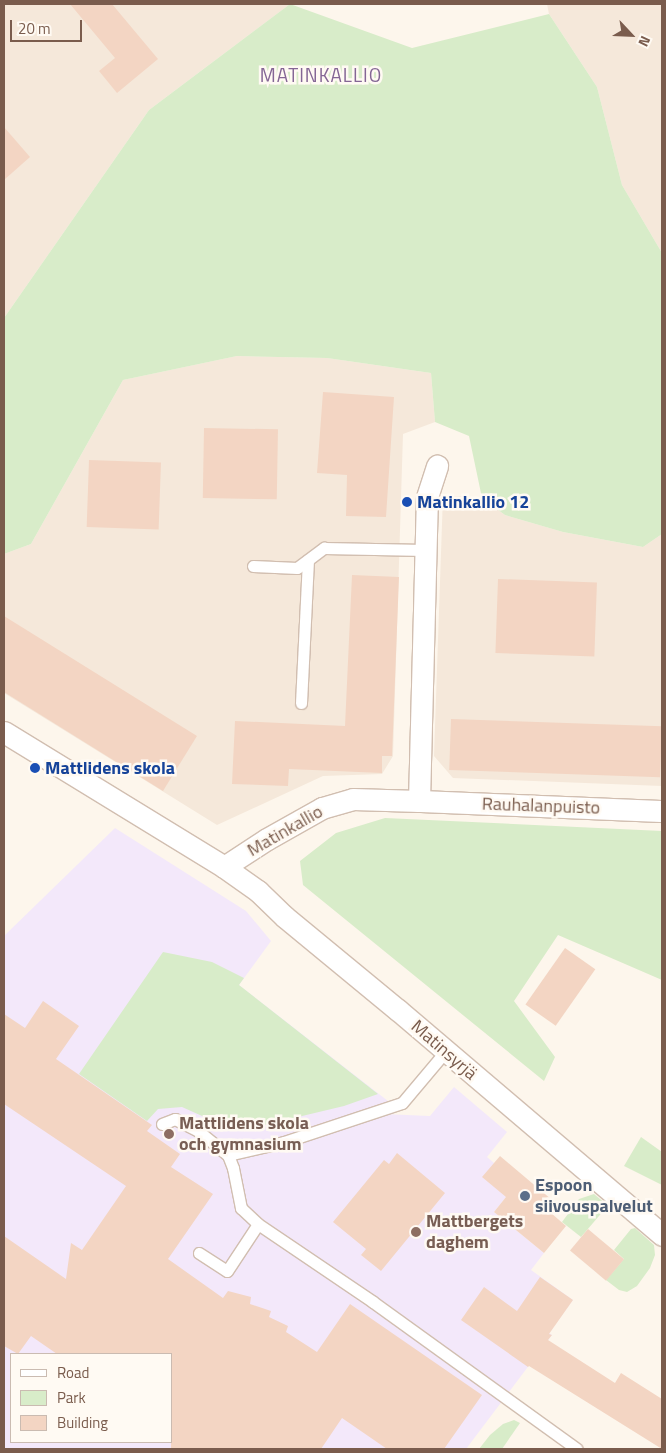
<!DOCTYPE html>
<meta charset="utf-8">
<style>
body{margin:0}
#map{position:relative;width:666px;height:1453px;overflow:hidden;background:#fdf6ec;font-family:"Titillium Web",sans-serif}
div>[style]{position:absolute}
.residential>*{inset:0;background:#f5e8da}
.education>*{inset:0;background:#f3e8fa}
.green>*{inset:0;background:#d8ecc9}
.building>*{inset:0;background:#f3d5c3;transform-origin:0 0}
.roads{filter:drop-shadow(1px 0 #d1beb0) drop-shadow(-1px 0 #d1beb0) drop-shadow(0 1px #d1beb0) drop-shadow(0 -1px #d1beb0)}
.lane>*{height:11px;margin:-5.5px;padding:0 5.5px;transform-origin:5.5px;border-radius:5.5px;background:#fff}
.street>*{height:21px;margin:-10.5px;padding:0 10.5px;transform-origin:10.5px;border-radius:10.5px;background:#fff}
.dots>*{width:14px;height:14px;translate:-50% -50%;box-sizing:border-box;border:2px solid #fffaf3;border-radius:50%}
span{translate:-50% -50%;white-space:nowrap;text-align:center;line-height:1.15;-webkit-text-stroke:5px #fffaf3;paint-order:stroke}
.transit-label{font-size:18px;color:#164399;font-weight:700}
.left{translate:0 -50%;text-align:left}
.street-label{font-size:18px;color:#7a5c4d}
.education-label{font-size:18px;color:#785e54;font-weight:700}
.service-label{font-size:18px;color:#4e5e75;font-weight:700}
.neighbourhood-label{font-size:19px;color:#846695;letter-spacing:1px}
.frame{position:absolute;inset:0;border:5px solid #7a5c4d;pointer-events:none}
.legend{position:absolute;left:10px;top:1353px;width:162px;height:90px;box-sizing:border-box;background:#fffaf3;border:1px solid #cabbb1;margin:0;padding:6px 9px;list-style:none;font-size:15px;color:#7a5c4d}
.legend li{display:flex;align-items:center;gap:10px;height:25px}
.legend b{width:25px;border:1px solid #cabbb1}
.north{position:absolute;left:606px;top:10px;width:50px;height:50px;-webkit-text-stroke:4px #fffaf3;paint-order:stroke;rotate:115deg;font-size:14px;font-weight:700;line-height:20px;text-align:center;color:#7a5c4d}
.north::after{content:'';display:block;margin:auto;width:18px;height:22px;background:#7a5c4d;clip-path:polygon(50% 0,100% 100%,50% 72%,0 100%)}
.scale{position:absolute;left:10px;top:20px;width:72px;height:22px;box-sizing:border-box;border:2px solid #7a5c4d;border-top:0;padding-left:6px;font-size:15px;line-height:18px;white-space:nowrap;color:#7a5c4d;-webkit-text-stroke:4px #fffaf3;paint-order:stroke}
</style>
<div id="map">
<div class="residential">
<i style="clip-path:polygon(4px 4px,290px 4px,149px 110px,4px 318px)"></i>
<i style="clip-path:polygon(547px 4px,662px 4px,662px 253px,622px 185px,597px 87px,549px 14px)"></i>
<i style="clip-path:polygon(237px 356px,327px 358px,431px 373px,435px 422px,403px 434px,393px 756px,382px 774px,323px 776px,217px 825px,4px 693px,4px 554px,31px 544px,123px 380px)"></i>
<i style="clip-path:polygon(443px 495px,482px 498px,505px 515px,563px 532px,643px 547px,662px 534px,662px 786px,453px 778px,434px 756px)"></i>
</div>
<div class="education">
<i style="clip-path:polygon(evenodd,115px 828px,246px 911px,271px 941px,239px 985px,388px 1101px,383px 1114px,430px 1116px,454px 1087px,507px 1132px,487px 1157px,494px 1163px,506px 1197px,494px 1212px,544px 1253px,531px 1270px,573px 1300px,549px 1333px,552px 1335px,466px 1449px,4px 1449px,4px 936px,115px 828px,11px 1354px,171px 1354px,171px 1442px,11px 1442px,11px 1354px)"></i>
</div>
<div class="green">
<i style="clip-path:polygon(290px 4px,412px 48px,549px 14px,597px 87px,622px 185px,662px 253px,662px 534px,643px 547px,563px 532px,505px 515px,482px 498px,469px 436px,435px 422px,431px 373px,327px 358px,237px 356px,123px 380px,31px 544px,4px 554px,4px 318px,149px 110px)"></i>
<i style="clip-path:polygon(385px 818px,662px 831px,662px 980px,558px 935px,514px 1001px,555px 1057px,544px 1081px,303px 885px,300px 861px,336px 833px)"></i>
<i style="clip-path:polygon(163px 952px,212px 962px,244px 978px,239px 985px,378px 1094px,344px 1106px,248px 1129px,211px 1120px,182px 1107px,158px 1109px,147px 1121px,79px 1074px)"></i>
<i style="clip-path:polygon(641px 1137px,662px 1152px,662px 1185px,624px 1166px)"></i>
<i style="clip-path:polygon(594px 1194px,606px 1204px,605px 1209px,581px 1237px,562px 1222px,579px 1199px)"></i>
<i style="clip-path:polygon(635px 1228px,654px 1245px,655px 1255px,650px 1268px,637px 1286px,627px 1292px,619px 1290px,606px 1280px,624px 1259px,614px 1250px,631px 1229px)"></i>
<i style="clip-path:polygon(514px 1420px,520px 1423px,502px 1449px,479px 1449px,490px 1435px,503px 1424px)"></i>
</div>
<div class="building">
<i style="clip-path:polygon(70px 4px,112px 4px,158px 59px,117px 93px,99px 71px,115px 58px)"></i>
<i style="clip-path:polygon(4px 127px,30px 157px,4px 180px)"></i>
<i style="clip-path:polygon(323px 392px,394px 397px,386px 517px,346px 516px,347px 475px,317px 473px)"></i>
<i style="left:204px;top:428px;width:74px;height:70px;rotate:1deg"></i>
<i style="left:89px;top:460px;width:72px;height:67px;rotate:2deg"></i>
<i style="clip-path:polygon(352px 575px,399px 577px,392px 756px,382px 756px,382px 773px,289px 769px,288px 786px,232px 784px,235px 721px,345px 726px)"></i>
<i style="left:498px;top:579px;width:99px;height:74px;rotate:2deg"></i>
<i style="clip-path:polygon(4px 616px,197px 736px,163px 791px,4px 692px)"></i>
<i style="left:451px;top:719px;width:211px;height:51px;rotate:2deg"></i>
<i style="left:565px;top:948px;width:37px;height:69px;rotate:35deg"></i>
<i style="clip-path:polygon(43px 1001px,79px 1026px,56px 1059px,152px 1125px,147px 1131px,180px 1154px,171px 1167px,213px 1194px,168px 1259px,223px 1298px,228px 1291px,251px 1297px,250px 1304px,271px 1311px,269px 1317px,288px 1326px,286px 1332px,317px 1352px,350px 1304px,482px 1395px,444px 1449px,387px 1449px,342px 1418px,321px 1449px,171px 1449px,171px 1354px,57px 1354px,31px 1336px,18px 1354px,4px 1346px,4px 1236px,66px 1279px,71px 1243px,82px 1250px,126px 1186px,4px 1104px,4px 1014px,25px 1028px)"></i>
<i style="clip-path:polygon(397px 1153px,445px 1193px,381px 1271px,361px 1255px,366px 1249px,333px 1222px,384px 1160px,389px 1164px)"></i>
<i style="clip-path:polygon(500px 1156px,558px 1205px,551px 1213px,566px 1226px,544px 1253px,494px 1212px,506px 1197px,482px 1177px)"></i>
<i style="left:588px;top:1229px;width:47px;height:28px;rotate:40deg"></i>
<i style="clip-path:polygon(540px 1277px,573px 1300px,549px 1334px,552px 1335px,548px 1340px,615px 1383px,621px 1373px,662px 1399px,662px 1449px,529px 1366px,528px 1367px,461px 1320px,484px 1287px,517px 1311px)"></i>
</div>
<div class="roads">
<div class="lane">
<i style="left:253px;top:566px;width:44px;rotate:2.6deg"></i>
<i style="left:297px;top:568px;width:34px;rotate:-37deg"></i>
<i style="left:324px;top:548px;width:101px;rotate:1.1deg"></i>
<i style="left:301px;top:703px;width:143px;rotate:-87.2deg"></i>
<i style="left:162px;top:1124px;width:14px;rotate:-21deg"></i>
<i style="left:175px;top:1119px;width:25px;rotate:27deg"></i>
<i style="left:197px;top:1130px;width:40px;rotate:39deg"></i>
<i style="left:228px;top:1155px;width:14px;rotate:69deg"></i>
<i style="left:233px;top:1168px;width:41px;rotate:78.7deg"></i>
<i style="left:241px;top:1208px;width:23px;rotate:43deg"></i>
<i style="left:258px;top:1224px;width:139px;rotate:34.1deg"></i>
<i style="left:373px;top:1302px;width:251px;rotate:35.8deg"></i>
<i style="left:228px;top:1155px;width:57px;rotate:-13.1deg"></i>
<i style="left:284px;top:1142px;width:124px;rotate:-18.3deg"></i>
<i style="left:402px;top:1103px;width:67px;rotate:-49.9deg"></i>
<i style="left:199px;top:1253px;width:33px;rotate:33deg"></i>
<i style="left:227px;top:1271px;width:56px;rotate:-56.6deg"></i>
</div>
<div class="street">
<i style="left:4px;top:732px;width:258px;rotate:31.5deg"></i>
<i style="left:224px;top:867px;width:51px;rotate:-33.1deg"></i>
<i style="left:267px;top:839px;width:63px;rotate:-29.4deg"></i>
<i style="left:322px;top:808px;width:32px;rotate:-16deg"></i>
<i style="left:353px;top:799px;width:66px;rotate:1.7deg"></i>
<i style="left:419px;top:801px;width:304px;rotate:-88.5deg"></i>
<i style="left:427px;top:497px;width:33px;rotate:-72deg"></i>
<i style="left:419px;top:801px;width:243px;rotate:2.4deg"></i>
<i style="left:224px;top:867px;width:42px;rotate:35.2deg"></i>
<i style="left:258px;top:891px;width:37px;rotate:44deg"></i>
<i style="left:285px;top:917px;width:146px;rotate:39.5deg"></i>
<i style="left:398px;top:1010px;width:347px;rotate:40.4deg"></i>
</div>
</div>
<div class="dots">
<i style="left:407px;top:502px;background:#1a4fb4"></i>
<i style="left:35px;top:768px;background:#1a4fb4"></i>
<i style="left:169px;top:1134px;background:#8d6e63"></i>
<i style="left:525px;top:1196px;background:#5c6f8a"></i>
<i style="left:416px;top:1232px;background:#8d6e63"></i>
</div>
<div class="transit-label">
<span class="left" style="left:417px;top:502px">Matinkallio 12</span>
<span class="left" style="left:45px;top:768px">Mattlidens skola</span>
</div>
<div class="street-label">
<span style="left:541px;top:806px;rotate:2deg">Rauhalanpuisto</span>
<span style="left:285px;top:831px;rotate:-30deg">Matinkallio</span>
<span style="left:444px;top:1050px;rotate:41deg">Matinsyrjä</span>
</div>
<div class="education-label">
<span class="left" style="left:179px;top:1134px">Mattlidens skola<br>och gymnasium</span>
<span class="left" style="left:426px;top:1232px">Mattbergets<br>daghem</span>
</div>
<div class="service-label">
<span class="left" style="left:535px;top:1196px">Espoon<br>siivouspalvelut</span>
</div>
<div class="neighbourhood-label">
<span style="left:321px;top:75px">MATINKALLIO</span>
</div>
<div class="frame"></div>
<ul class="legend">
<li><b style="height:6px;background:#fff"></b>Road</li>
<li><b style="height:14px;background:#d8ecc9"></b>Park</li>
<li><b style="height:14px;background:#f3d5c3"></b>Building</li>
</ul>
<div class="north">N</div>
<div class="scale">20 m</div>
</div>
